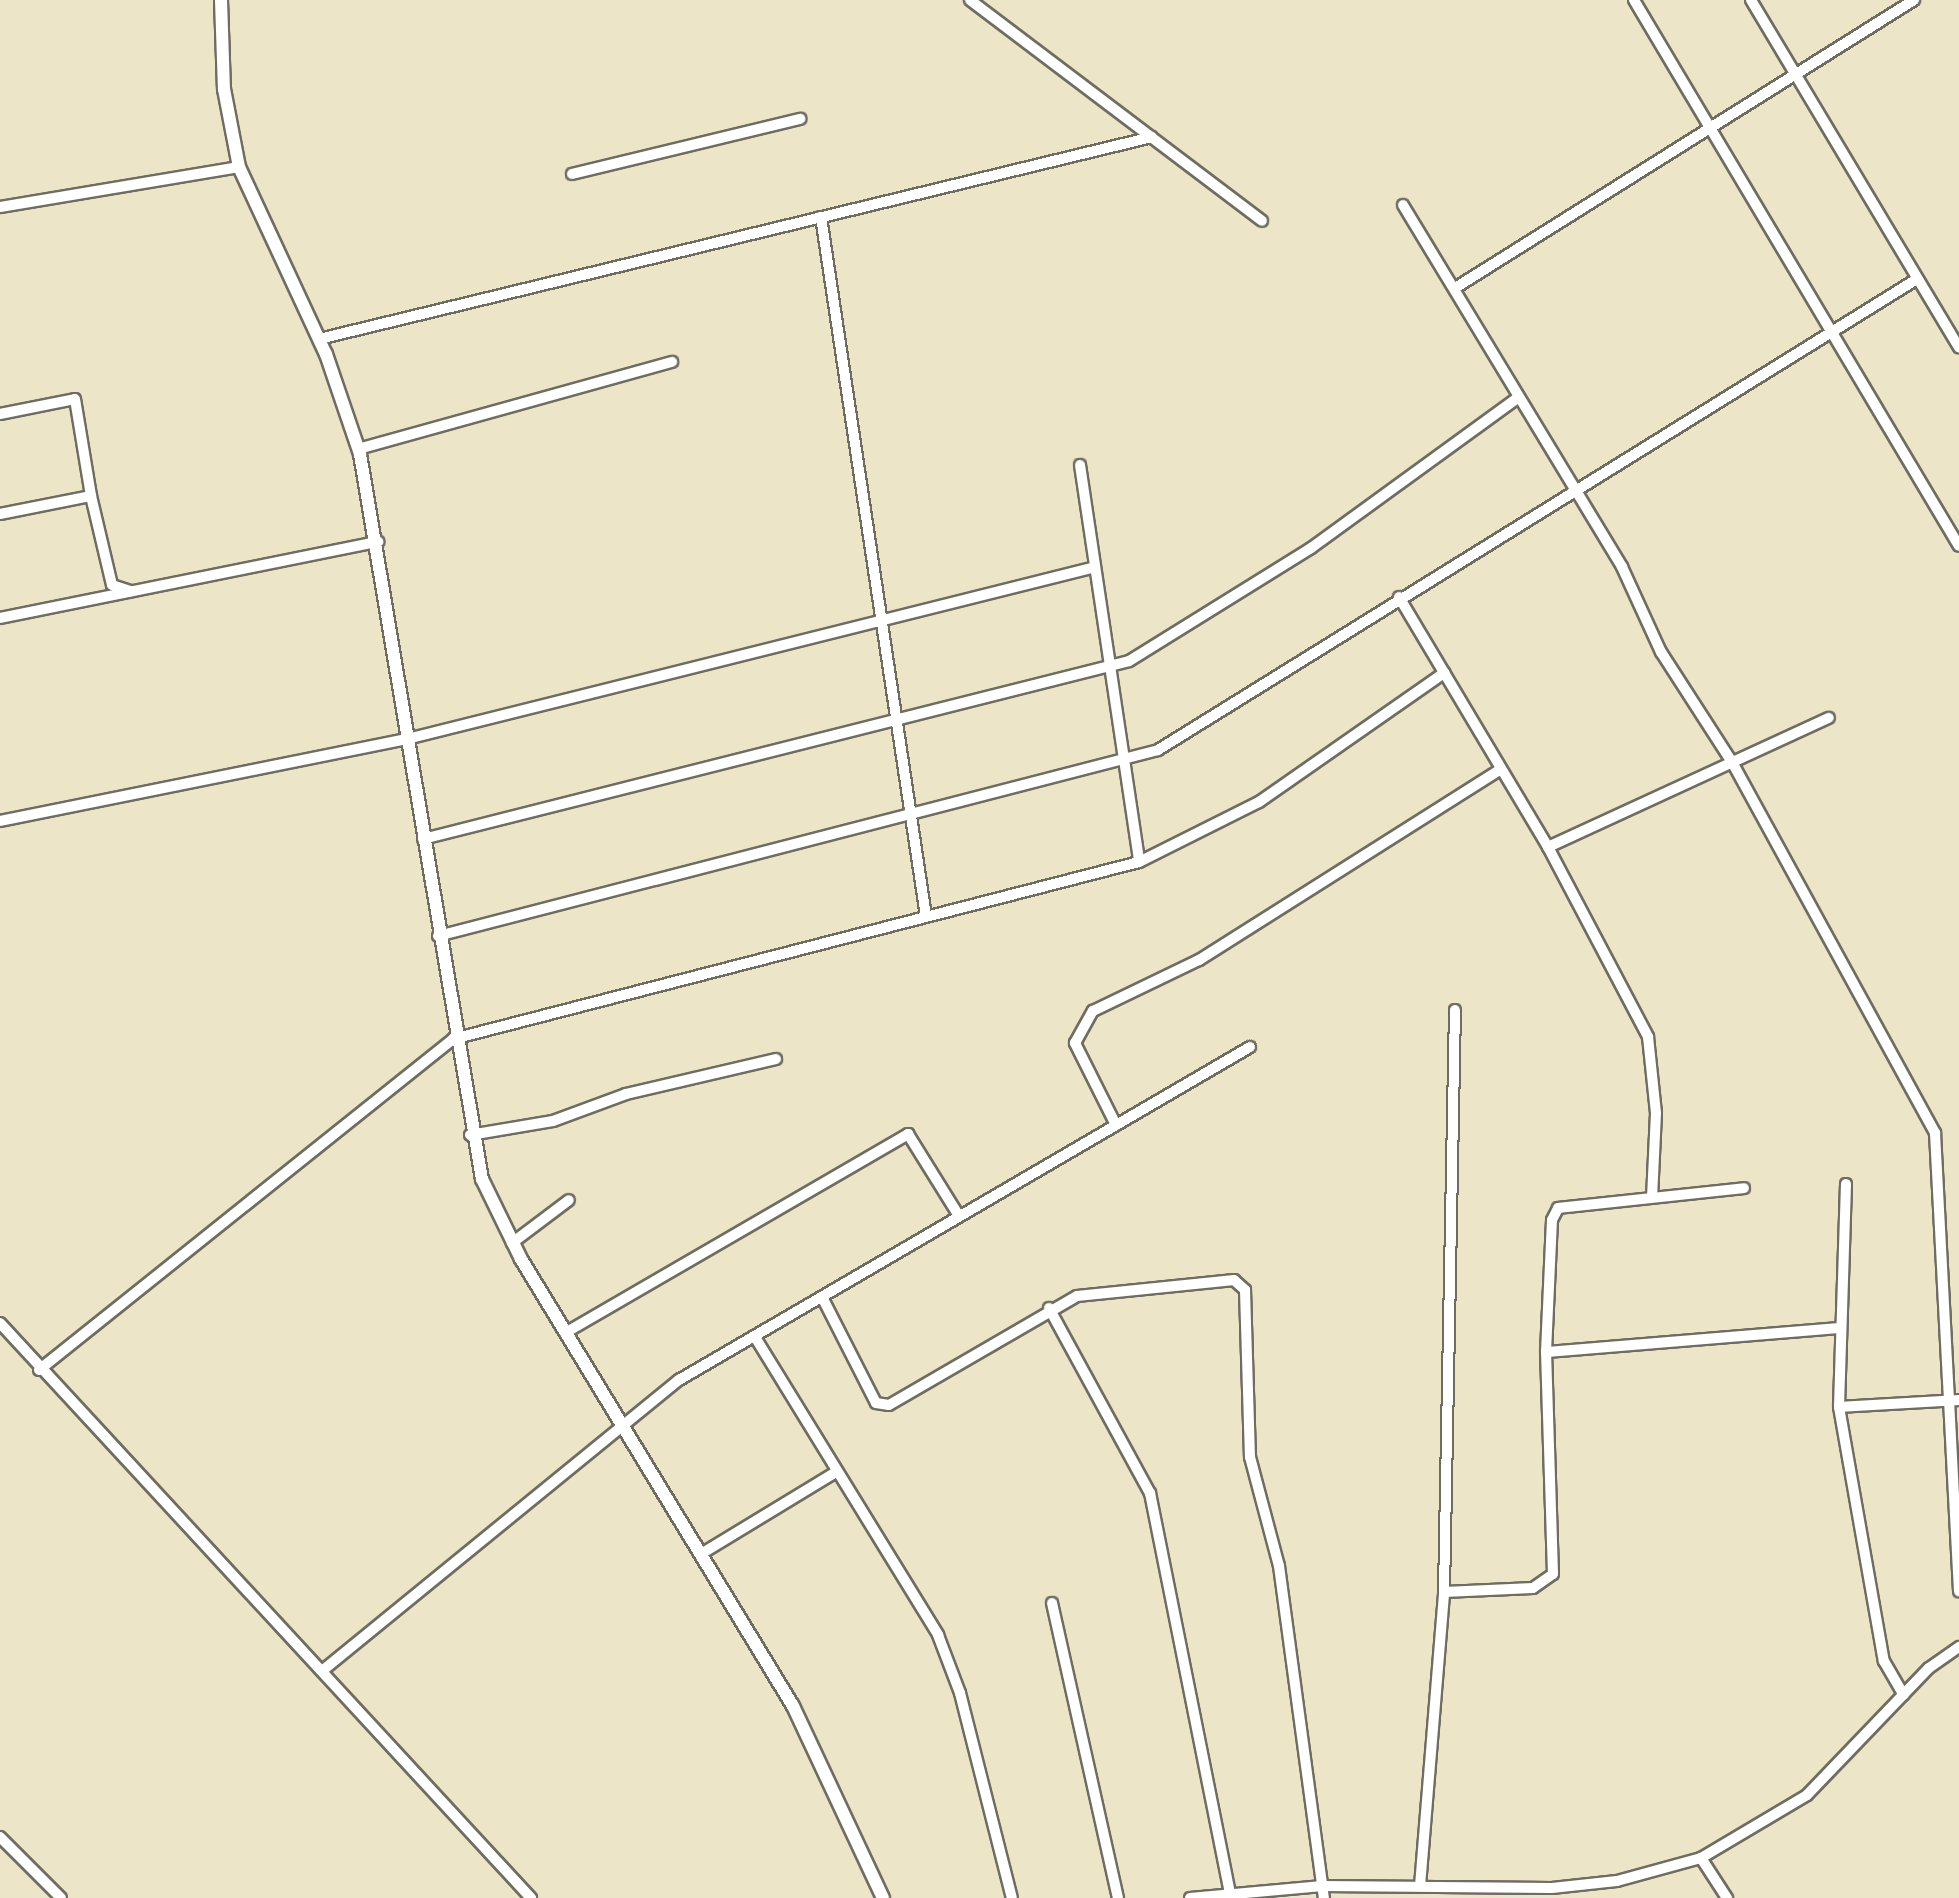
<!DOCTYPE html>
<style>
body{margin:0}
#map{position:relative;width:1959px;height:1898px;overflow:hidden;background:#ede5c8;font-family:"Architects Daughter",sans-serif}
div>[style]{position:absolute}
.roads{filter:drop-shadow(2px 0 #6f6c62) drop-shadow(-2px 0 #6f6c62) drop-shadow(0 2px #6f6c62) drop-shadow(0 -2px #6f6c62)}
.minor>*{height:10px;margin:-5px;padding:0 5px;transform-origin:5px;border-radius:5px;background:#fff}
.tertiary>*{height:12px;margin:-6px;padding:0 6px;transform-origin:6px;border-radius:6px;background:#fff}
span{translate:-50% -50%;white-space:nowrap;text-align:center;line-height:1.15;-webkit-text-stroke:6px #f7f3e8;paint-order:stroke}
</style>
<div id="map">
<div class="roads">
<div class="minor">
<i style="left:970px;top:0;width:366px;rotate:37.1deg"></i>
<i style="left:1634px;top:0;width:635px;rotate:59.24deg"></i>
<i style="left:1751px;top:0;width:405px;rotate:59.1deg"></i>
<i style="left:572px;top:174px;width:235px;rotate:-13.6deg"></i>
<i style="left:1403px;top:205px;width:423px;rotate:58.8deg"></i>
<i style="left:1622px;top:567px;width:94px;rotate:65.4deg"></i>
<i style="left:1661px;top:652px;width:131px;rotate:57.2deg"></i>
<i style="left:1732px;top:762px;width:423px;rotate:61.3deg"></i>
<i style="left:1935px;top:1133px;width:459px;rotate:87deg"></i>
<i style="left:0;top:207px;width:242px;rotate:-9.5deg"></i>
<i style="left:821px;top:217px;width:707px;rotate:81.46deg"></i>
<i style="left:1455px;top:288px;width:542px;rotate:-32.11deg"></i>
<i style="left:319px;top:339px;width:857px;rotate:-13.63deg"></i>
<i style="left:0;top:414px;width:76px;rotate:-11.3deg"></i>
<i style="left:75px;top:399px;width:98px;rotate:80.6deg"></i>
<i style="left:358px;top:449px;width:326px;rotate:-15.5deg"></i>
<i style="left:1080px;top:465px;width:401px;rotate:81.5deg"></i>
<i style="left:0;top:514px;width:93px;rotate:-11.2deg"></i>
<i style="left:91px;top:496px;width:91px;rotate:76.7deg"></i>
<i style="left:112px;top:585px;width:20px;rotate:18deg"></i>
<i style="left:1399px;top:597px;width:291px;rotate:59.2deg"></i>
<i style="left:1548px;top:847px;width:215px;rotate:62.2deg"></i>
<i style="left:1648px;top:1037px;width:76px;rotate:84deg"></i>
<i style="left:1656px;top:1113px;width:84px;rotate:92.7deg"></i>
<i style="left:0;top:618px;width:386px;rotate:-11.4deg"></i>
<i style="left:0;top:821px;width:415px;rotate:-11.4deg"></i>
<i style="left:407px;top:739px;width:706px;rotate:-14.02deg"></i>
<i style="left:423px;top:839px;width:728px;rotate:-14.15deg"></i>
<i style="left:1129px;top:661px;width:214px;rotate:-31.8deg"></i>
<i style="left:1311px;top:548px;width:253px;rotate:-36deg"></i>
<i style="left:1548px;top:847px;width:309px;rotate:-24.7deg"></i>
<i style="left:438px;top:936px;width:744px;rotate:-14.48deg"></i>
<i style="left:1158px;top:750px;width:893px;rotate:-31.82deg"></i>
<i style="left:1116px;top:1125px;width:92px;rotate:-116.6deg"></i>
<i style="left:1075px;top:1043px;width:37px;rotate:-61deg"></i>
<i style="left:1093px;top:1011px;width:118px;rotate:-25.7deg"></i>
<i style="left:1199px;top:960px;width:357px;rotate:-32.3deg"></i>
<i style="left:470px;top:1135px;width:84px;rotate:-9.6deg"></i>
<i style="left:553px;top:1121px;width:78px;rotate:-20.3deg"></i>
<i style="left:626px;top:1094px;width:154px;rotate:-13.1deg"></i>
<i style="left:1846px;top:1184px;width:223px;rotate:91.8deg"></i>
<i style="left:1839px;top:1407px;width:258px;rotate:80deg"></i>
<i style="left:1884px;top:1661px;width:39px;rotate:60deg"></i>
<i style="left:512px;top:1243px;width:71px;rotate:-37deg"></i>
<i style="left:822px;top:1297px;width:119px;rotate:63deg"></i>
<i style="left:876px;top:1403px;width:13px;rotate:9deg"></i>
<i style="left:889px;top:1405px;width:217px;rotate:-30.1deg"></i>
<i style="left:1077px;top:1296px;width:158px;rotate:-5.8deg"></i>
<i style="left:1234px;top:1280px;width:15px;rotate:42deg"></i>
<i style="left:1245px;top:1290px;width:167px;rotate:88.3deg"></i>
<i style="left:1250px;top:1457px;width:113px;rotate:75.1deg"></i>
<i style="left:1279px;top:1566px;width:335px;rotate:82.3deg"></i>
<i style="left:1049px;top:1308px;width:211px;rotate:61.4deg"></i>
<i style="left:1150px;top:1493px;width:408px;rotate:78.7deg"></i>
<i style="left:0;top:1323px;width:783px;rotate:47.28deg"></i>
<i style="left:565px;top:1333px;width:397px;rotate:-30.1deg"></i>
<i style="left:908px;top:1134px;width:97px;rotate:58.1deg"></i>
<i style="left:755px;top:1337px;width:350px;rotate:58.4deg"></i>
<i style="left:938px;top:1635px;width:62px;rotate:69.2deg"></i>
<i style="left:960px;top:1693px;width:211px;rotate:75.8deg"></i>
<i style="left:1546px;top:1352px;width:292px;rotate:-4.7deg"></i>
<i style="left:39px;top:1370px;width:530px;rotate:-38.64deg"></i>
<i style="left:453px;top:1039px;width:708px;rotate:-14.47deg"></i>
<i style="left:1139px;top:862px;width:134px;rotate:-26.6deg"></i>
<i style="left:1259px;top:802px;width:226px;rotate:-34.9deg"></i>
<i style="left:1839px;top:1407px;width:120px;rotate:-3.3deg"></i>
<i style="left:701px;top:1554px;width:158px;rotate:-31.3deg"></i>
<i style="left:1444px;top:1592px;width:89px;rotate:-2.6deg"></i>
<i style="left:1533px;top:1588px;width:24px;rotate:-35deg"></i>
<i style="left:1553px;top:1574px;width:222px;rotate:-91.8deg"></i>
<i style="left:1546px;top:1352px;width:132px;rotate:-87.4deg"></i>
<i style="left:1552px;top:1220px;width:13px;rotate:-63deg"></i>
<i style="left:1558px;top:1208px;width:187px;rotate:-6.1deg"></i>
<i style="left:1052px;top:1603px;width:302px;rotate:77.4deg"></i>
<i style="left:322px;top:1671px;width:461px;rotate:-39.2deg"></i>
<i style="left:679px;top:1380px;width:661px;rotate:-30.25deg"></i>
<i style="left:0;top:1837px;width:86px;rotate:45deg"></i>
<i style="left:1701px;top:1858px;width:48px;rotate:57deg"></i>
<i style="left:1420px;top:1886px;width:295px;rotate:-85.3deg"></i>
<i style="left:1444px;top:1592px;width:582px;rotate:-88.92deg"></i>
<i style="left:1190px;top:1898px;width:133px;rotate:-5.2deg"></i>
<i style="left:1322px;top:1886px;width:230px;rotate:0.5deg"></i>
<i style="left:1552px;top:1888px;width:65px;rotate:-6.1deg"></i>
<i style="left:1617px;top:1881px;width:87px;rotate:-15.3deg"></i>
<i style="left:1701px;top:1858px;width:123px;rotate:-30.7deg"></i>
<i style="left:1807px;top:1795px;width:176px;rotate:-46.2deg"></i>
<i style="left:1929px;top:1668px;width:37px;rotate:-35deg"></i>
</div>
<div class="tertiary">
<i style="left:221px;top:0;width:89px;rotate:88.1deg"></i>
<i style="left:224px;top:89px;width:79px;rotate:79.1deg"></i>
<i style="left:239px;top:167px;width:206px;rotate:65.1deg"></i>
<i style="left:326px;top:354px;width:106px;rotate:71.2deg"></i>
<i style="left:360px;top:454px;width:735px;rotate:80.45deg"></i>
<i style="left:482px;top:1179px;width:89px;rotate:64deg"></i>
<i style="left:521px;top:1259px;width:523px;rotate:58.68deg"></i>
<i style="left:793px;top:1706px;width:212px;rotate:64.9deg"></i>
</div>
</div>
</div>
